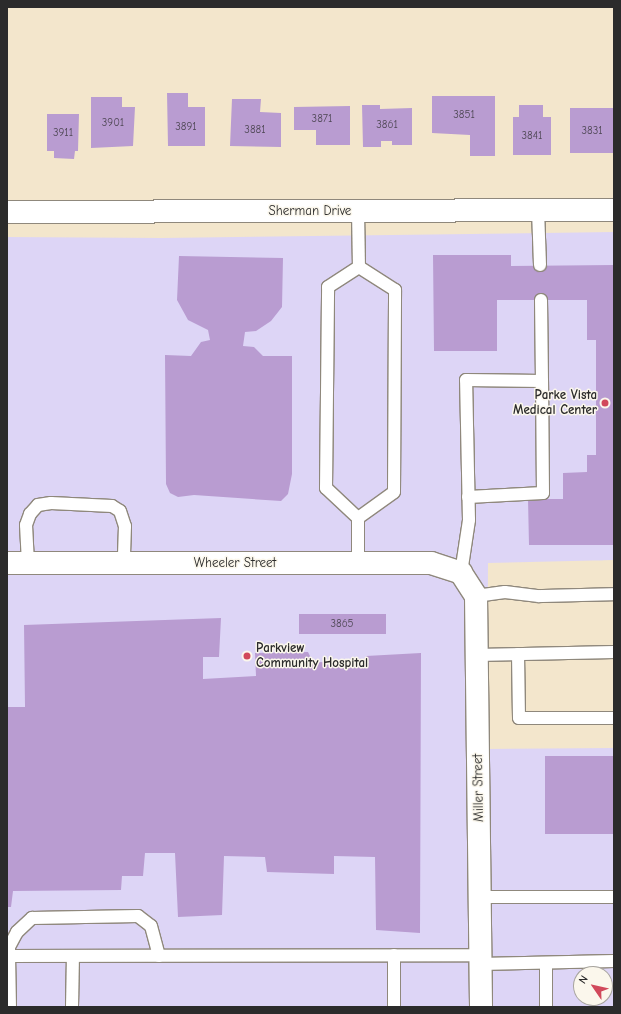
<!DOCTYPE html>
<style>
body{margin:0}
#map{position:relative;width:621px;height:1014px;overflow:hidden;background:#f3e6cc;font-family:"Comic Neue",sans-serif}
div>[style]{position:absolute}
.built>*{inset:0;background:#ddd5f6}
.building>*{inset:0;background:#b99cd1;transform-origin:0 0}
.roads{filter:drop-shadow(1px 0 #8f887c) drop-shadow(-1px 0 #8f887c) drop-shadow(0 1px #8f887c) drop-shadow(0 -1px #8f887c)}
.lane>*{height:12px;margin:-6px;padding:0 6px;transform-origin:6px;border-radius:6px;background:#fff}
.street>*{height:22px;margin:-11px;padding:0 11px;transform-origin:11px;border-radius:11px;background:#fff}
.dots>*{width:11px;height:11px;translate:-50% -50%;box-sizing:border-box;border:2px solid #fbf7ec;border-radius:50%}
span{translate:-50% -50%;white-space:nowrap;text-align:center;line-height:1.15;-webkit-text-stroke:3px #fbf7ec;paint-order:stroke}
.number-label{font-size:11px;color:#4e4754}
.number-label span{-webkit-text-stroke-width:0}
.street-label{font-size:13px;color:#2b2b2b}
.poi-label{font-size:13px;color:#2b2b2b;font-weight:700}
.right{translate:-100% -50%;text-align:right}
.left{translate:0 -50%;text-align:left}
.frame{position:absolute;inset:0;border:8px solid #2b2b2b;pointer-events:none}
.north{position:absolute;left:573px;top:966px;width:40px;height:40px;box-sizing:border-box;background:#fbf7ec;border:1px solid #a8a59f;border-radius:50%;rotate:304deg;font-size:11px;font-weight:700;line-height:16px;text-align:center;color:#2b2b2b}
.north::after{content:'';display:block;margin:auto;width:14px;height:18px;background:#d1495b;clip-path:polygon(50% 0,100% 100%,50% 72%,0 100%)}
</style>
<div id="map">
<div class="built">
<i style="clip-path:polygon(evenodd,614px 232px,614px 560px,488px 563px,487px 749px,614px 748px,614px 1007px,7px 1007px,7px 237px,162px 238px,614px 232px,581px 974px,605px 974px,605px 998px,581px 998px,581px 974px)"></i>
</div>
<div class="building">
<i style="clip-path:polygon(167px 93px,188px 93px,188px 107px,205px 107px,205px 146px,168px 146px)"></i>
<i style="clip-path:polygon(432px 96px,495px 96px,495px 156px,470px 156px,470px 135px,432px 133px)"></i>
<i style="clip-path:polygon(91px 97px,122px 97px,122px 107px,135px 107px,133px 146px,91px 148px)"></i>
<i style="clip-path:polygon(232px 99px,261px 99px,260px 112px,281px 113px,281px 147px,230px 146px)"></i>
<i style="clip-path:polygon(362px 105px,380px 105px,380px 109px,412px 108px,412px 145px,392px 145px,392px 141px,381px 141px,381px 147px,363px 147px)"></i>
<i style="clip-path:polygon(519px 105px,543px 105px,543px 117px,551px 117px,551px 155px,513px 155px,513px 117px,519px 117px)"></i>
<i style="clip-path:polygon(350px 106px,350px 145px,316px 145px,316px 130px,294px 130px,294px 107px)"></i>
<i style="left:570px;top:108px;width:44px;height:45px"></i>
<i style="clip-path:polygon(47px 114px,79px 114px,78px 151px,75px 151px,74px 159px,54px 158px,54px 151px,47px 151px)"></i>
<i style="clip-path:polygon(433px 255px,511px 255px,511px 266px,614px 265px,614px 545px,529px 545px,528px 499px,563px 499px,563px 473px,587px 472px,587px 455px,596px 455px,596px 340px,587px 340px,587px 300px,497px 300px,497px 351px,434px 351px)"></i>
<i style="clip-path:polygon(179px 256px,283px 258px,282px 307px,271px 321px,256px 331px,245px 332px,243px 346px,254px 347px,263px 356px,292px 356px,292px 474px,288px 494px,281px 501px,194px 495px,178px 497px,170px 493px,166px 484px,165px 355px,191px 356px,201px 342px,210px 340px,208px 330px,188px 320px,177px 300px)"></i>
<i style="left:299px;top:614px;width:87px;height:20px"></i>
<i style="clip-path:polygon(221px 618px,219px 657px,203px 657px,203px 679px,256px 676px,255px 653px,308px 652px,313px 662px,369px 663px,366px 656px,421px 653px,420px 933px,376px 930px,375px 857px,334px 856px,334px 874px,267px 872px,265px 857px,224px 856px,222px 915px,178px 917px,175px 853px,145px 853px,143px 876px,122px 876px,121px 890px,13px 891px,11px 907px,7px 907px,7px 707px,25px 707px,24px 625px)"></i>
<i style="left:614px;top:756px;width:78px;height:69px;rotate:90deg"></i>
</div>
<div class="roads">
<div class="lane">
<i style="left:538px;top:210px;width:55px;rotate:87.9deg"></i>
<i style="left:358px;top:211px;width:56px;rotate:89deg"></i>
<i style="left:468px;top:497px;width:75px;rotate:-3.1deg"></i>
<i style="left:543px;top:493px;width:112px;rotate:-90.5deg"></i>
<i style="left:358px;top:518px;width:44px;rotate:-35.8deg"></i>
<i style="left:394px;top:492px;width:202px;rotate:-89.7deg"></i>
<i style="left:395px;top:290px;width:43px;rotate:-147.4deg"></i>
<i style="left:28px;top:563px;width:38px;rotate:-93deg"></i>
<i style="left:26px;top:525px;width:12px;rotate:-70deg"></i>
<i style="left:30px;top:514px;width:12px;rotate:-48deg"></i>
<i style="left:38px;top:505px;width:13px;rotate:-9deg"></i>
<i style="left:51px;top:503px;width:61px;rotate:2.8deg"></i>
<i style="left:112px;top:506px;width:9px;rotate:32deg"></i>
<i style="left:120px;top:511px;width:16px;rotate:72deg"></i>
<i style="left:125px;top:526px;width:37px;rotate:92deg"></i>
<i style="left:358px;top:563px;width:45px;rotate:-90deg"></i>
<i style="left:358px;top:518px;width:44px;rotate:-136.8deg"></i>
<i style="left:326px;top:488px;width:201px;rotate:-89.4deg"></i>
<i style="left:328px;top:287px;width:37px;rotate:-33deg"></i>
<i style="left:461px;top:573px;width:54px;rotate:-81.4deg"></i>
<i style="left:469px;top:520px;width:140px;rotate:-91.2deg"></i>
<i style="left:466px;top:380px;width:76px;rotate:0.8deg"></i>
<i style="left:542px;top:381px;width:81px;rotate:-90.7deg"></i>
<i style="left:476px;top:596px;width:29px;rotate:-8deg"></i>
<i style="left:505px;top:592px;width:34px;rotate:7deg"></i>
<i style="left:539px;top:596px;width:75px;rotate:-1.5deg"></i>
<i style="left:518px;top:654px;width:64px;rotate:89.1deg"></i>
<i style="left:519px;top:718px;width:95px"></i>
<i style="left:477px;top:655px;width:137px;rotate:-1.3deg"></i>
<i style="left:480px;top:897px;width:134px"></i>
<i style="left:394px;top:955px;width:52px;rotate:90deg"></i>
<i style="left:7px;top:956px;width:2px"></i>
<i style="left:9px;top:956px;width:9px;rotate:-90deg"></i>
<i style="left:9px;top:947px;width:17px;rotate:-62deg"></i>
<i style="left:17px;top:932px;width:21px;rotate:-43deg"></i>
<i style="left:32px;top:918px;width:106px;rotate:-1.1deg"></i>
<i style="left:138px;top:916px;width:16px;rotate:38deg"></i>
<i style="left:151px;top:926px;width:31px;rotate:75deg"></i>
<i style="left:546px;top:963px;width:44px;rotate:90deg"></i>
<i style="left:480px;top:964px;width:134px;rotate:-1.3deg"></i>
<i style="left:10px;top:1007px;width:51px;rotate:-91.1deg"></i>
<i style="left:9px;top:956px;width:471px;rotate:-0.1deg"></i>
<i style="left:72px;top:1007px;width:51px;rotate:-88.9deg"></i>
</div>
<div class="street">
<i style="left:7px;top:212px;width:607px;rotate:-0.19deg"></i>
<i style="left:7px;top:563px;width:424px"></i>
<i style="left:431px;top:563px;width:32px;rotate:18deg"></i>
<i style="left:461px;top:573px;width:27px;rotate:57deg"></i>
<i style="left:476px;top:596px;width:411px;rotate:89.3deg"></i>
</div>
</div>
<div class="dots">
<i style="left:605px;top:403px;background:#d1495b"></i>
<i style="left:247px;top:656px;background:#d1495b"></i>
</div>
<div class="number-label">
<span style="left:464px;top:115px">3851</span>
<span style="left:322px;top:119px">3871</span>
<span style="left:113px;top:123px">3901</span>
<span style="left:387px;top:125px">3861</span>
<span style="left:186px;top:127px">3891</span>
<span style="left:255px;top:130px">3881</span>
<span style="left:592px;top:131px">3831</span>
<span style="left:63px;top:133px">3911</span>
<span style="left:532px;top:136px">3841</span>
<span style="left:342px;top:624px">3865</span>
</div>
<div class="street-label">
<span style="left:310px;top:211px">Sherman Drive</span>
<span style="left:235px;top:563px">Wheeler Street</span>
<span style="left:479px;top:788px;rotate:-91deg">Miller Street</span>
</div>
<div class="poi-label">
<span class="right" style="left:597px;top:403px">Parke Vista<br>Medical Center</span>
<span class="left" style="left:256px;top:656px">Parkview<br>Community Hospital</span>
</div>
<div class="frame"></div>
<div class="north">N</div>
</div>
